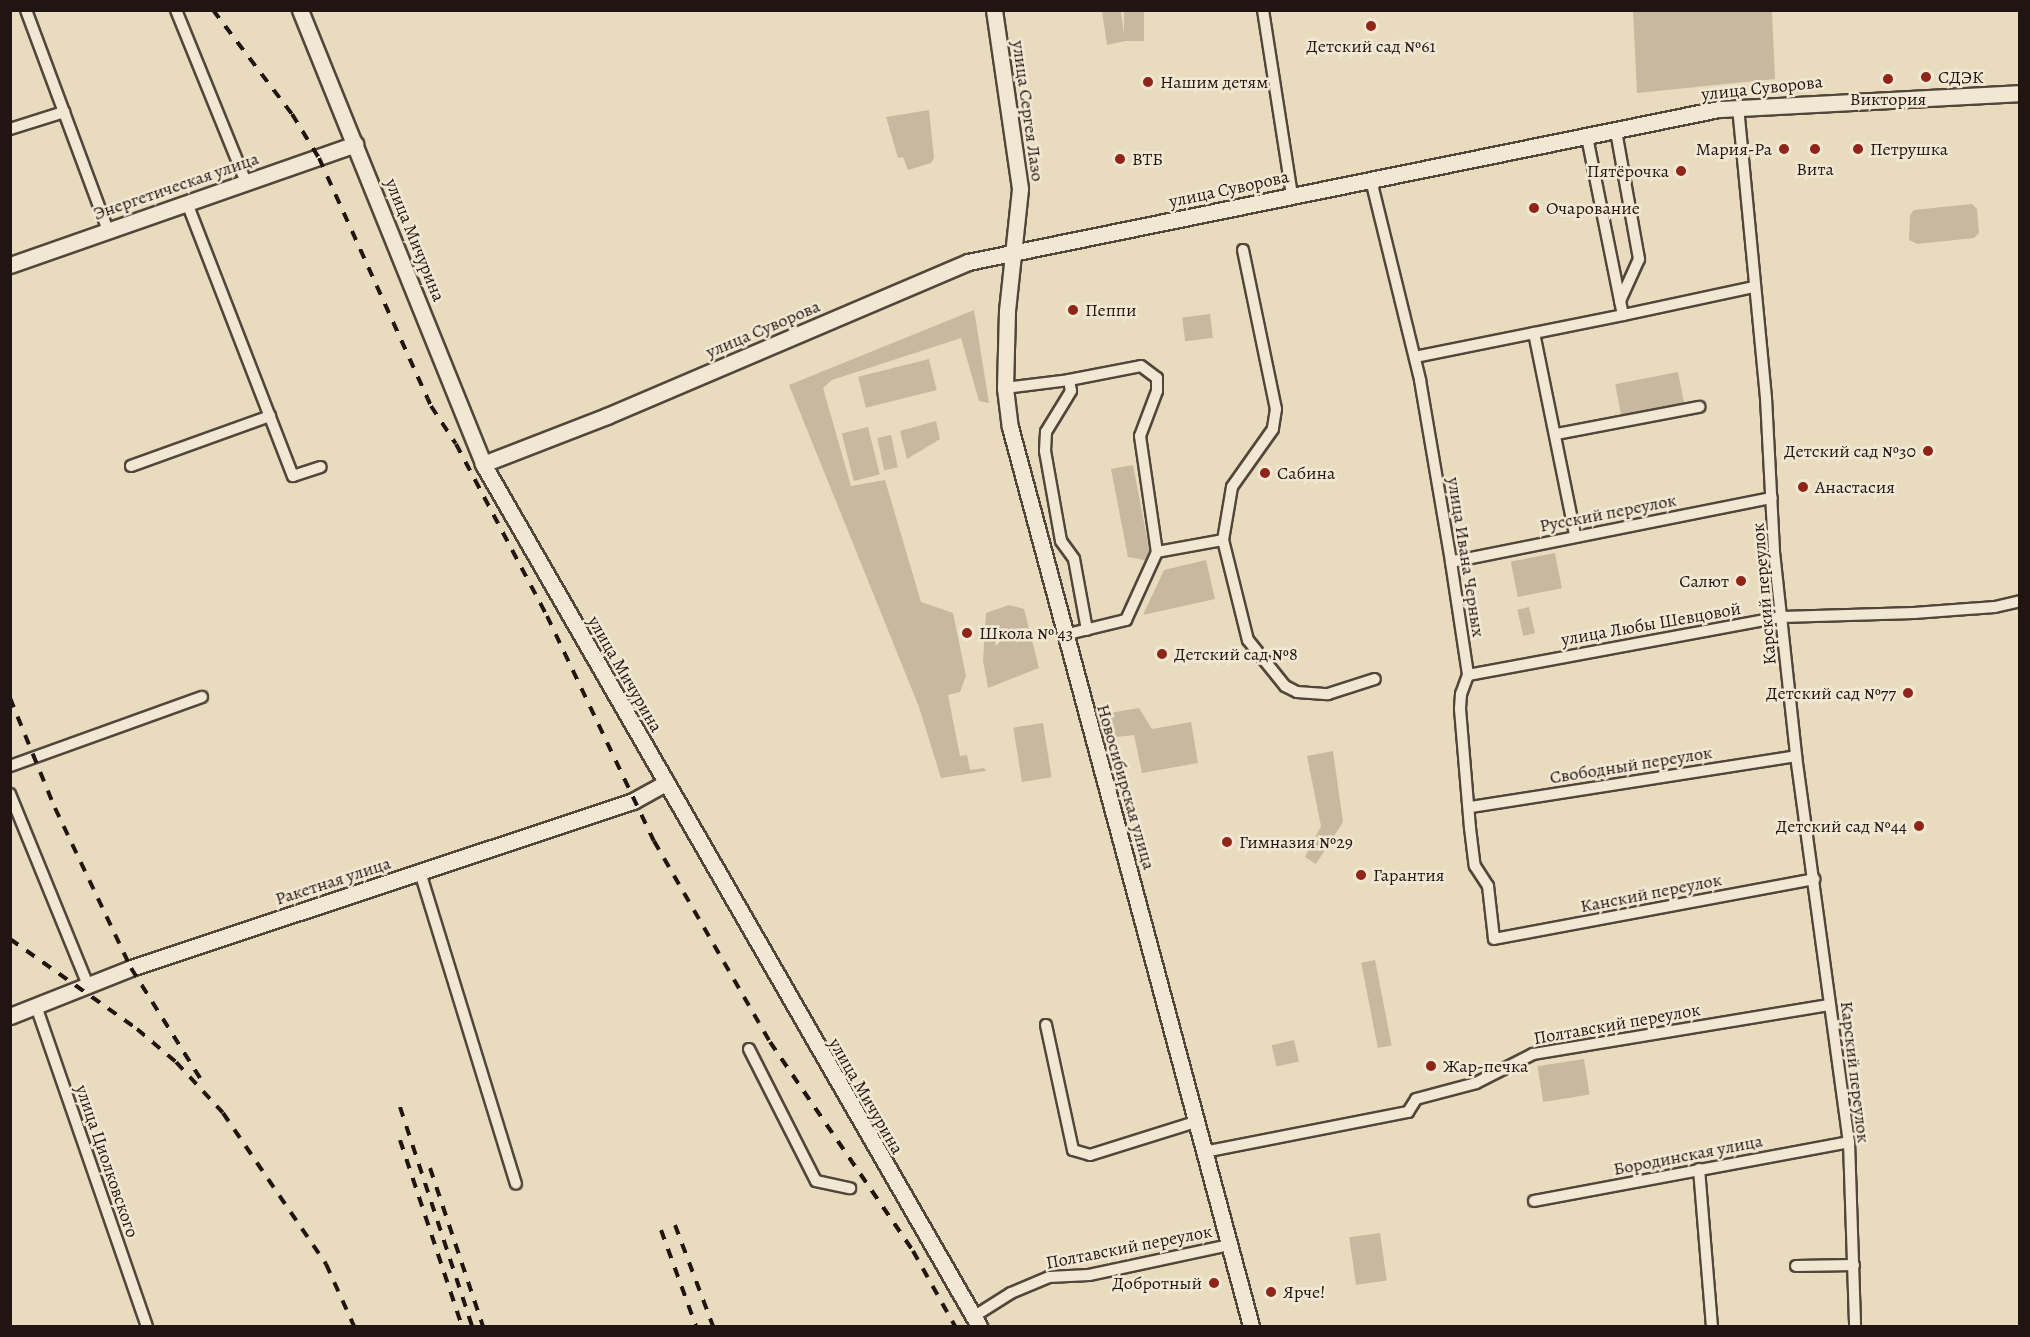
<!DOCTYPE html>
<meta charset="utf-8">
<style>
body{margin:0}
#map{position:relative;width:2030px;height:1337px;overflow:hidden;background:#e9dbbd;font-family:Alegreya,serif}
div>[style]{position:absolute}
.green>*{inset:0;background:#c7b9a0;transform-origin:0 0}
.roads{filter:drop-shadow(2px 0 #52463b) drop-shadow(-2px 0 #52463b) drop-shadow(0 2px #52463b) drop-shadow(0 -2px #52463b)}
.street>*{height:10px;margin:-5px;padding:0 5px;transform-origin:5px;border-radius:5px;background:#f1e8d4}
.secondary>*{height:15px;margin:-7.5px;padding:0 7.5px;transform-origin:7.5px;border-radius:7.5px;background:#f1e8d4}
.rail>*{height:4px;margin-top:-2px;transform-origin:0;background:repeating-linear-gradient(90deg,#201510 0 10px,transparent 0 20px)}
.dots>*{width:16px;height:16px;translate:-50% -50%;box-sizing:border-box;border:3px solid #f1e8d4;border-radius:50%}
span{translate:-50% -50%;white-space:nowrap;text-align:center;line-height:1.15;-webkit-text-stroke:5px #f1e8d4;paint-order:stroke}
.poi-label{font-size:18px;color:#201510}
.left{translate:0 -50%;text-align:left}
.right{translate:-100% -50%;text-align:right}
.street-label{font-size:18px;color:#201510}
.frame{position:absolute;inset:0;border:12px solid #201510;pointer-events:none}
</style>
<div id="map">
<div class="green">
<i style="clip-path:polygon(1102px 11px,1121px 12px,1125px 41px,1107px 45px)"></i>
<i style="left:1124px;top:11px;width:20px;height:30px"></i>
<i style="clip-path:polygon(1633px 11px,1772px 11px,1775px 79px,1637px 93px)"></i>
<i style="clip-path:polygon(929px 110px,934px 158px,931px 163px,908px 170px,903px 157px,898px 158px,886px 117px)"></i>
<i style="clip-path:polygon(1972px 204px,1977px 209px,1979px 233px,1974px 238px,1917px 244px,1909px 240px,1910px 215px,1914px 210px)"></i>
<i style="clip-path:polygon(974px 310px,989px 403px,979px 401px,961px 338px,832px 380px,823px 388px,851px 486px,885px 480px,921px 602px,953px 613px,966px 676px,960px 692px,948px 695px,960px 756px,967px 755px,970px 770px,984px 768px,986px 771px,941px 778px,919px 707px,789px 385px)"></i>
<i style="left:1210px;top:314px;width:24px;height:28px;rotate:83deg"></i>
<i style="left:929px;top:359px;width:32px;height:73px;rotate:76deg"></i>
<i style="left:1678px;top:372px;width:33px;height:64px;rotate:79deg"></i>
<i style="clip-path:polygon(936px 421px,940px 439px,907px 459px,900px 431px)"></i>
<i style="left:868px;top:427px;width:49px;height:27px;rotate:76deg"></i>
<i style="left:891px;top:435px;width:33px;height:14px;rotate:78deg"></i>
<i style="clip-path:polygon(1133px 465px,1150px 554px,1149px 561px,1128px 557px,1111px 469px)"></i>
<i style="left:1555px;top:553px;width:36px;height:45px;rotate:79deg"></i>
<i style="clip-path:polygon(1206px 560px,1215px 599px,1143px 615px,1164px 570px)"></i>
<i style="clip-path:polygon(1009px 605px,1024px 609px,1039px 668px,988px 688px,983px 661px,986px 613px)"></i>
<i style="left:1529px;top:607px;width:27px;height:12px;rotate:77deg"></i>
<i style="clip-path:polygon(1139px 708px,1152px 729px,1191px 722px,1198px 763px,1142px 773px,1134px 735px,1116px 737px,1110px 713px)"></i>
<i style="left:1043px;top:723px;width:55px;height:30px;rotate:81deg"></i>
<i style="clip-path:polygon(1333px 751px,1343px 822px,1316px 864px,1305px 857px,1321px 826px,1307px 756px)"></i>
<i style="left:1375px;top:960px;width:87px;height:14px;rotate:79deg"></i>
<i style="left:1294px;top:1040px;width:22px;height:23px;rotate:77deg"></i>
<i style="left:1584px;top:1059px;width:36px;height:47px;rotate:81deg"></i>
<i style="left:1380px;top:1233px;width:48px;height:31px;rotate:82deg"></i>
</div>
<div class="roads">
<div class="street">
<i style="left:26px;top:10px;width:236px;rotate:69.6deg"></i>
<i style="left:176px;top:10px;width:186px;rotate:67.9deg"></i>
<i style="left:1263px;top:10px;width:188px;rotate:81.1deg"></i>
<i style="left:1738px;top:107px;width:292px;rotate:84.5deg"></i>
<i style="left:1766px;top:398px;width:154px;rotate:87deg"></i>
<i style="left:1774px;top:552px;width:205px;rotate:83.8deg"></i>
<i style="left:1796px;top:756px;width:390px;rotate:82.2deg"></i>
<i style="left:1849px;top:1142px;width:184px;rotate:88.1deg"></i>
<i style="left:10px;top:129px;width:57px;rotate:-17.5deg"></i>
<i style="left:1587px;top:137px;width:167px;rotate:78.6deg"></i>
<i style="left:1371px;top:180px;width:206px;rotate:76.2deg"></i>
<i style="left:1420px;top:380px;width:185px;rotate:80.3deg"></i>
<i style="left:1451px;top:562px;width:114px;rotate:81.4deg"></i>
<i style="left:1468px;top:675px;width:20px;rotate:110deg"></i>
<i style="left:1461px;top:694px;width:15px;rotate:94deg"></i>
<i style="left:1460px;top:709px;width:119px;rotate:85.2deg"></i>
<i style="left:1470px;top:828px;width:38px;rotate:83deg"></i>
<i style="left:1475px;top:866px;width:24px;rotate:57deg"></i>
<i style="left:1488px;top:886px;width:53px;rotate:83.5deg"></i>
<i style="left:1494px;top:939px;width:326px;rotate:-10.6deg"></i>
<i style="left:187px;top:203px;width:293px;rotate:68.8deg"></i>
<i style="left:293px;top:476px;width:29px;rotate:-18deg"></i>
<i style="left:1243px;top:250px;width:162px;rotate:78.3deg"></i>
<i style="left:1276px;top:409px;width:20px;rotate:99deg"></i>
<i style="left:1273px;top:429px;width:71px;rotate:125.3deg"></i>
<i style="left:1232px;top:487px;width:54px;rotate:99.6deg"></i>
<i style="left:1223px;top:540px;width:103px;rotate:76deg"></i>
<i style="left:1248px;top:640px;width:59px;rotate:51.2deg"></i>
<i style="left:1285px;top:686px;width:13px;rotate:27deg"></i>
<i style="left:1297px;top:692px;width:31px;rotate:4deg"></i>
<i style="left:1328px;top:694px;width:49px;rotate:-17.7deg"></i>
<i style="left:1623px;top:315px;width:134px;rotate:-12.1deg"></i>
<i style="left:1534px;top:333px;width:206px;rotate:78.5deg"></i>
<i style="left:1415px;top:357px;width:212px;rotate:-11.4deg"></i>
<i style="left:1623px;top:315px;width:14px;rotate:-102deg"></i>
<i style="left:1620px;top:301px;width:46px;rotate:-65.7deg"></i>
<i style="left:1639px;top:259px;width:130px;rotate:-100.2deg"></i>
<i style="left:1069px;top:380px;width:73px;rotate:-11deg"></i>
<i style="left:1141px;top:366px;width:20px;rotate:37deg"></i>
<i style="left:1157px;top:378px;width:13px;rotate:90deg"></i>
<i style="left:1157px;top:391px;width:48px;rotate:110.7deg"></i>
<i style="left:1140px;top:436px;width:117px;rotate:81.7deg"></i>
<i style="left:1005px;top:388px;width:64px;rotate:-7.1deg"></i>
<i style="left:1069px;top:380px;width:11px;rotate:80deg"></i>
<i style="left:1071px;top:391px;width:48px;rotate:121.4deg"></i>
<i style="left:1046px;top:432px;width:19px;rotate:93deg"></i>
<i style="left:1045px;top:451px;width:91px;rotate:79.9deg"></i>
<i style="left:1061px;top:541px;width:22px;rotate:54deg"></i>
<i style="left:1074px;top:559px;width:72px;rotate:79.6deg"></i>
<i style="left:1557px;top:434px;width:145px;rotate:-10.8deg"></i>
<i style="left:131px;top:466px;width:148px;rotate:-19.8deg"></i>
<i style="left:1451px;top:562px;width:327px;rotate:-11.3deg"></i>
<i style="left:1064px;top:635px;width:64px;rotate:-13.6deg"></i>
<i style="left:1126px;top:620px;width:75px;rotate:-65.5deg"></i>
<i style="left:1157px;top:552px;width:67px;rotate:-10.3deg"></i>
<i style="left:1468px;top:675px;width:319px;rotate:-10.5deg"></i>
<i style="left:1782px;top:617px;width:132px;rotate:-1.7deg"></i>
<i style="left:1914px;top:613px;width:81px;rotate:-4.2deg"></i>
<i style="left:1995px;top:607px;width:26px;rotate:-13deg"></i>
<i style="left:10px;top:766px;width:204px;rotate:-19.8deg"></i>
<i style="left:10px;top:794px;width:206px;rotate:67.8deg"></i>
<i style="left:1471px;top:807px;width:329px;rotate:-8.9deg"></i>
<i style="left:420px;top:872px;width:326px;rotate:72.9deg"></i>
<i style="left:36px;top:1006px;width:339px;rotate:70.9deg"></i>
<i style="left:1046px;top:1025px;width:128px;rotate:77.8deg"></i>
<i style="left:1073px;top:1150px;width:18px;rotate:16deg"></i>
<i style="left:1090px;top:1155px;width:110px;rotate:-17.4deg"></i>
<i style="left:749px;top:1049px;width:148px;rotate:63.1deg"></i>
<i style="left:816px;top:1181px;width:35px;rotate:12deg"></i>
<i style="left:1204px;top:1152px;width:208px;rotate:-11.1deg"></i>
<i style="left:1408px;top:1112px;width:15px;rotate:-58deg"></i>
<i style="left:1416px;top:1099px;width:62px;rotate:-14.9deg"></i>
<i style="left:1476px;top:1083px;width:64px;rotate:-27deg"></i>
<i style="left:1533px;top:1054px;width:301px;rotate:-9.4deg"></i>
<i style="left:1699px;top:1169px;width:158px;rotate:85.3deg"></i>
<i style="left:1534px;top:1201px;width:320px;rotate:-10.6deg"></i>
<i style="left:1796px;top:1266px;width:58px;rotate:-1deg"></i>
<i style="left:973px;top:1317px;width:45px;rotate:-32.3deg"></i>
<i style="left:1011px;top:1293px;width:41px;rotate:-22.8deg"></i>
<i style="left:1049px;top:1277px;width:40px;rotate:-2.9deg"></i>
<i style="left:1089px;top:1275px;width:143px;rotate:-12.1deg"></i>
</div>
<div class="secondary">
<i style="left:300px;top:10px;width:489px;rotate:68deg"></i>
<i style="left:483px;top:464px;width:995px;rotate:60.08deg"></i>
<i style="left:994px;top:10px;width:181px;rotate:81.7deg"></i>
<i style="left:1020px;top:189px;width:123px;rotate:96.1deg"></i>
<i style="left:1007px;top:311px;width:77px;rotate:91.5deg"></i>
<i style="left:1005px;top:388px;width:39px;rotate:83deg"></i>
<i style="left:1010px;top:427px;width:931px;rotate:74.99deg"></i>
<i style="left:10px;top:265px;width:366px;rotate:-19.3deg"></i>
<i style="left:483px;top:464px;width:133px;rotate:-21.2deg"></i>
<i style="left:607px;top:416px;width:392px;rotate:-23.1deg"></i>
<i style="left:968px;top:262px;width:766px;rotate:-11.52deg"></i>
<i style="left:1719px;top:109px;width:301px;rotate:-3deg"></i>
<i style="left:10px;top:1016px;width:130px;rotate:-21.6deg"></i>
<i style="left:131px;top:968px;width:529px;rotate:-18.4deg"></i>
<i style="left:633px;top:801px;width:38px;rotate:-29deg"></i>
</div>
</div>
<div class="rail">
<i style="left:213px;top:10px;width:131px;rotate:52.8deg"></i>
<i style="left:292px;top:114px;width:52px;rotate:58.5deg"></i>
<i style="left:319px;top:158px;width:272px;rotate:65.7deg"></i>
<i style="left:431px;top:406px;width:45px;rotate:56.7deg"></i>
<i style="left:456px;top:444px;width:195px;rotate:62.1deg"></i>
<i style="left:547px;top:616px;width:249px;rotate:64.6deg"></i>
<i style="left:654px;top:841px;width:232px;rotate:60deg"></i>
<i style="left:770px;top:1042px;width:253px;rotate:55.6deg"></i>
<i style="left:913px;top:1251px;width:86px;rotate:60.8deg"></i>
<i style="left:10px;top:698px;width:119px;rotate:67.8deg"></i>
<i style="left:55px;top:808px;width:177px;rotate:64.6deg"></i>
<i style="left:131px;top:968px;width:133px;rotate:57.9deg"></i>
<i style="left:10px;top:939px;width:156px;rotate:35.3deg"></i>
<i style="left:137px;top:1029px;width:51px;rotate:40.2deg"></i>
<i style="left:176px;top:1062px;width:69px;rotate:47.3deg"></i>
<i style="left:223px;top:1113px;width:183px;rotate:55.7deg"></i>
<i style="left:326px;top:1264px;width:68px;rotate:65.7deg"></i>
<i style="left:400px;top:1107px;width:231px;rotate:71.8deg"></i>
<i style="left:400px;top:1140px;width:196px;rotate:71.6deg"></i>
<i style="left:430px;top:1168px;width:167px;rotate:71.5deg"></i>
<i style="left:675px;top:1225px;width:108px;rotate:69.4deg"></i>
<i style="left:661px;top:1230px;width:102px;rotate:70deg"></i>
</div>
<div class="dots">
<i style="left:1371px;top:26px;background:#8f2418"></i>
<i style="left:1926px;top:77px;background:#8f2418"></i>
<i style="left:1888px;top:79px;background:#8f2418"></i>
<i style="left:1148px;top:82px;background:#8f2418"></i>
<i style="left:1784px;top:149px;background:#8f2418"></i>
<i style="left:1815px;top:149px;background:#8f2418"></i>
<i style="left:1858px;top:149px;background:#8f2418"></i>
<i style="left:1120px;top:159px;background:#8f2418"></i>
<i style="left:1681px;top:171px;background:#8f2418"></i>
<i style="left:1534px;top:208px;background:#8f2418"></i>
<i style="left:1073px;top:310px;background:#8f2418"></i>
<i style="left:1928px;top:451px;background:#8f2418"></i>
<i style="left:1265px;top:473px;background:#8f2418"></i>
<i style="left:1803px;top:487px;background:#8f2418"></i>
<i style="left:1741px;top:581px;background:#8f2418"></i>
<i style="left:967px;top:633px;background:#8f2418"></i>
<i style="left:1162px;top:654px;background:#8f2418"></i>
<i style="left:1908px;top:693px;background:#8f2418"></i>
<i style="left:1919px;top:826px;background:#8f2418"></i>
<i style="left:1227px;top:842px;background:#8f2418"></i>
<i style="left:1361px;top:875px;background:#8f2418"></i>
<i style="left:1431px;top:1066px;background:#8f2418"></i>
<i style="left:1214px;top:1283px;background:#8f2418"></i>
<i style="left:1271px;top:1292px;background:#8f2418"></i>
</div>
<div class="poi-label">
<span style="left:1371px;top:46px">Детский сад №61</span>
<span class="left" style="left:1938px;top:77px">СДЭК</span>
<span class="left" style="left:1160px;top:82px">Нашим детям</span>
<span style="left:1888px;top:99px">Виктория</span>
<span class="right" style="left:1772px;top:149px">Мария-Ра</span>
<span class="left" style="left:1870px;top:149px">Петрушка</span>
<span class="left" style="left:1132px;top:159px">ВТБ</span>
<span style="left:1815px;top:169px">Вита</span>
<span class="right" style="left:1669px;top:171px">Пятёрочка</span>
<span class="left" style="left:1546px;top:208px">Очарование</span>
<span class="left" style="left:1085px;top:310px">Пеппи</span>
<span class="right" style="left:1916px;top:451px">Детский сад №30</span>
<span class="left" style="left:1277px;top:473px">Сабина</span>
<span class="left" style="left:1815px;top:487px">Анастасия</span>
<span class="right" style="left:1729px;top:581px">Салют</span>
<span class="left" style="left:979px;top:633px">Школа № 43</span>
<span class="left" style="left:1174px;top:654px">Детский сад №8</span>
<span class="right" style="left:1896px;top:693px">Детский сад №77</span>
<span class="right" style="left:1907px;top:826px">Детский сад №44</span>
<span class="left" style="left:1239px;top:842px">Гимназия №29</span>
<span class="left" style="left:1373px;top:875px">Гарантия</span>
<span class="left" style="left:1443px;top:1066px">Жар-печка</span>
<span class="right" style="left:1202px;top:1283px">Добротный</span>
<span class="left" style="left:1283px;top:1292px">Ярче!</span>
</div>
<div class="street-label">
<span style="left:1762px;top:88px;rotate:-6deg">улица Суворова</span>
<span style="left:1028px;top:111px;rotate:82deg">улица Сергея Лазо</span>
<span style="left:176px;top:186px;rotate:-19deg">Энергетическая улица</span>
<span style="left:1229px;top:189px;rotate:-12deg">улица Суворова</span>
<span style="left:415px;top:240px;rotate:68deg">улица Мичурина</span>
<span style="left:763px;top:329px;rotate:-23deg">улица Суворова</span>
<span style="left:1608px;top:513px;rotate:-11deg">Русский переулок</span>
<span style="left:1466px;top:557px;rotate:81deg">улица Ивана Черных</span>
<span style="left:1764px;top:594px;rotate:-95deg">Карский переулок</span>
<span style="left:1651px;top:624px;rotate:-10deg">улица Любы Шевцовой</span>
<span style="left:625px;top:674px;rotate:60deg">улица Мичурина</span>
<span style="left:1631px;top:765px;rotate:-9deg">Свободный переулок</span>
<span style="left:1126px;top:787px;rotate:74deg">Новосибирская улица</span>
<span style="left:333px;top:881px;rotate:-18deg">Ракетная улица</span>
<span style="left:1651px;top:893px;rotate:-11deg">Канский переулок</span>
<span style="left:1617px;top:1024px;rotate:-10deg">Полтавский переулок</span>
<span style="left:1855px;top:1072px;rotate:83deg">Карский переулок</span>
<span style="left:866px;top:1096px;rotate:60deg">улица Мичурина</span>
<span style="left:1688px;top:1155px;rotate:-11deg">Бородинская улица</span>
<span style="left:107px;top:1161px;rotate:71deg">улица Циолковского</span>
<span style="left:1129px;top:1247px;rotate:-11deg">Полтавский переулок</span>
</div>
<div class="frame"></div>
</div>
